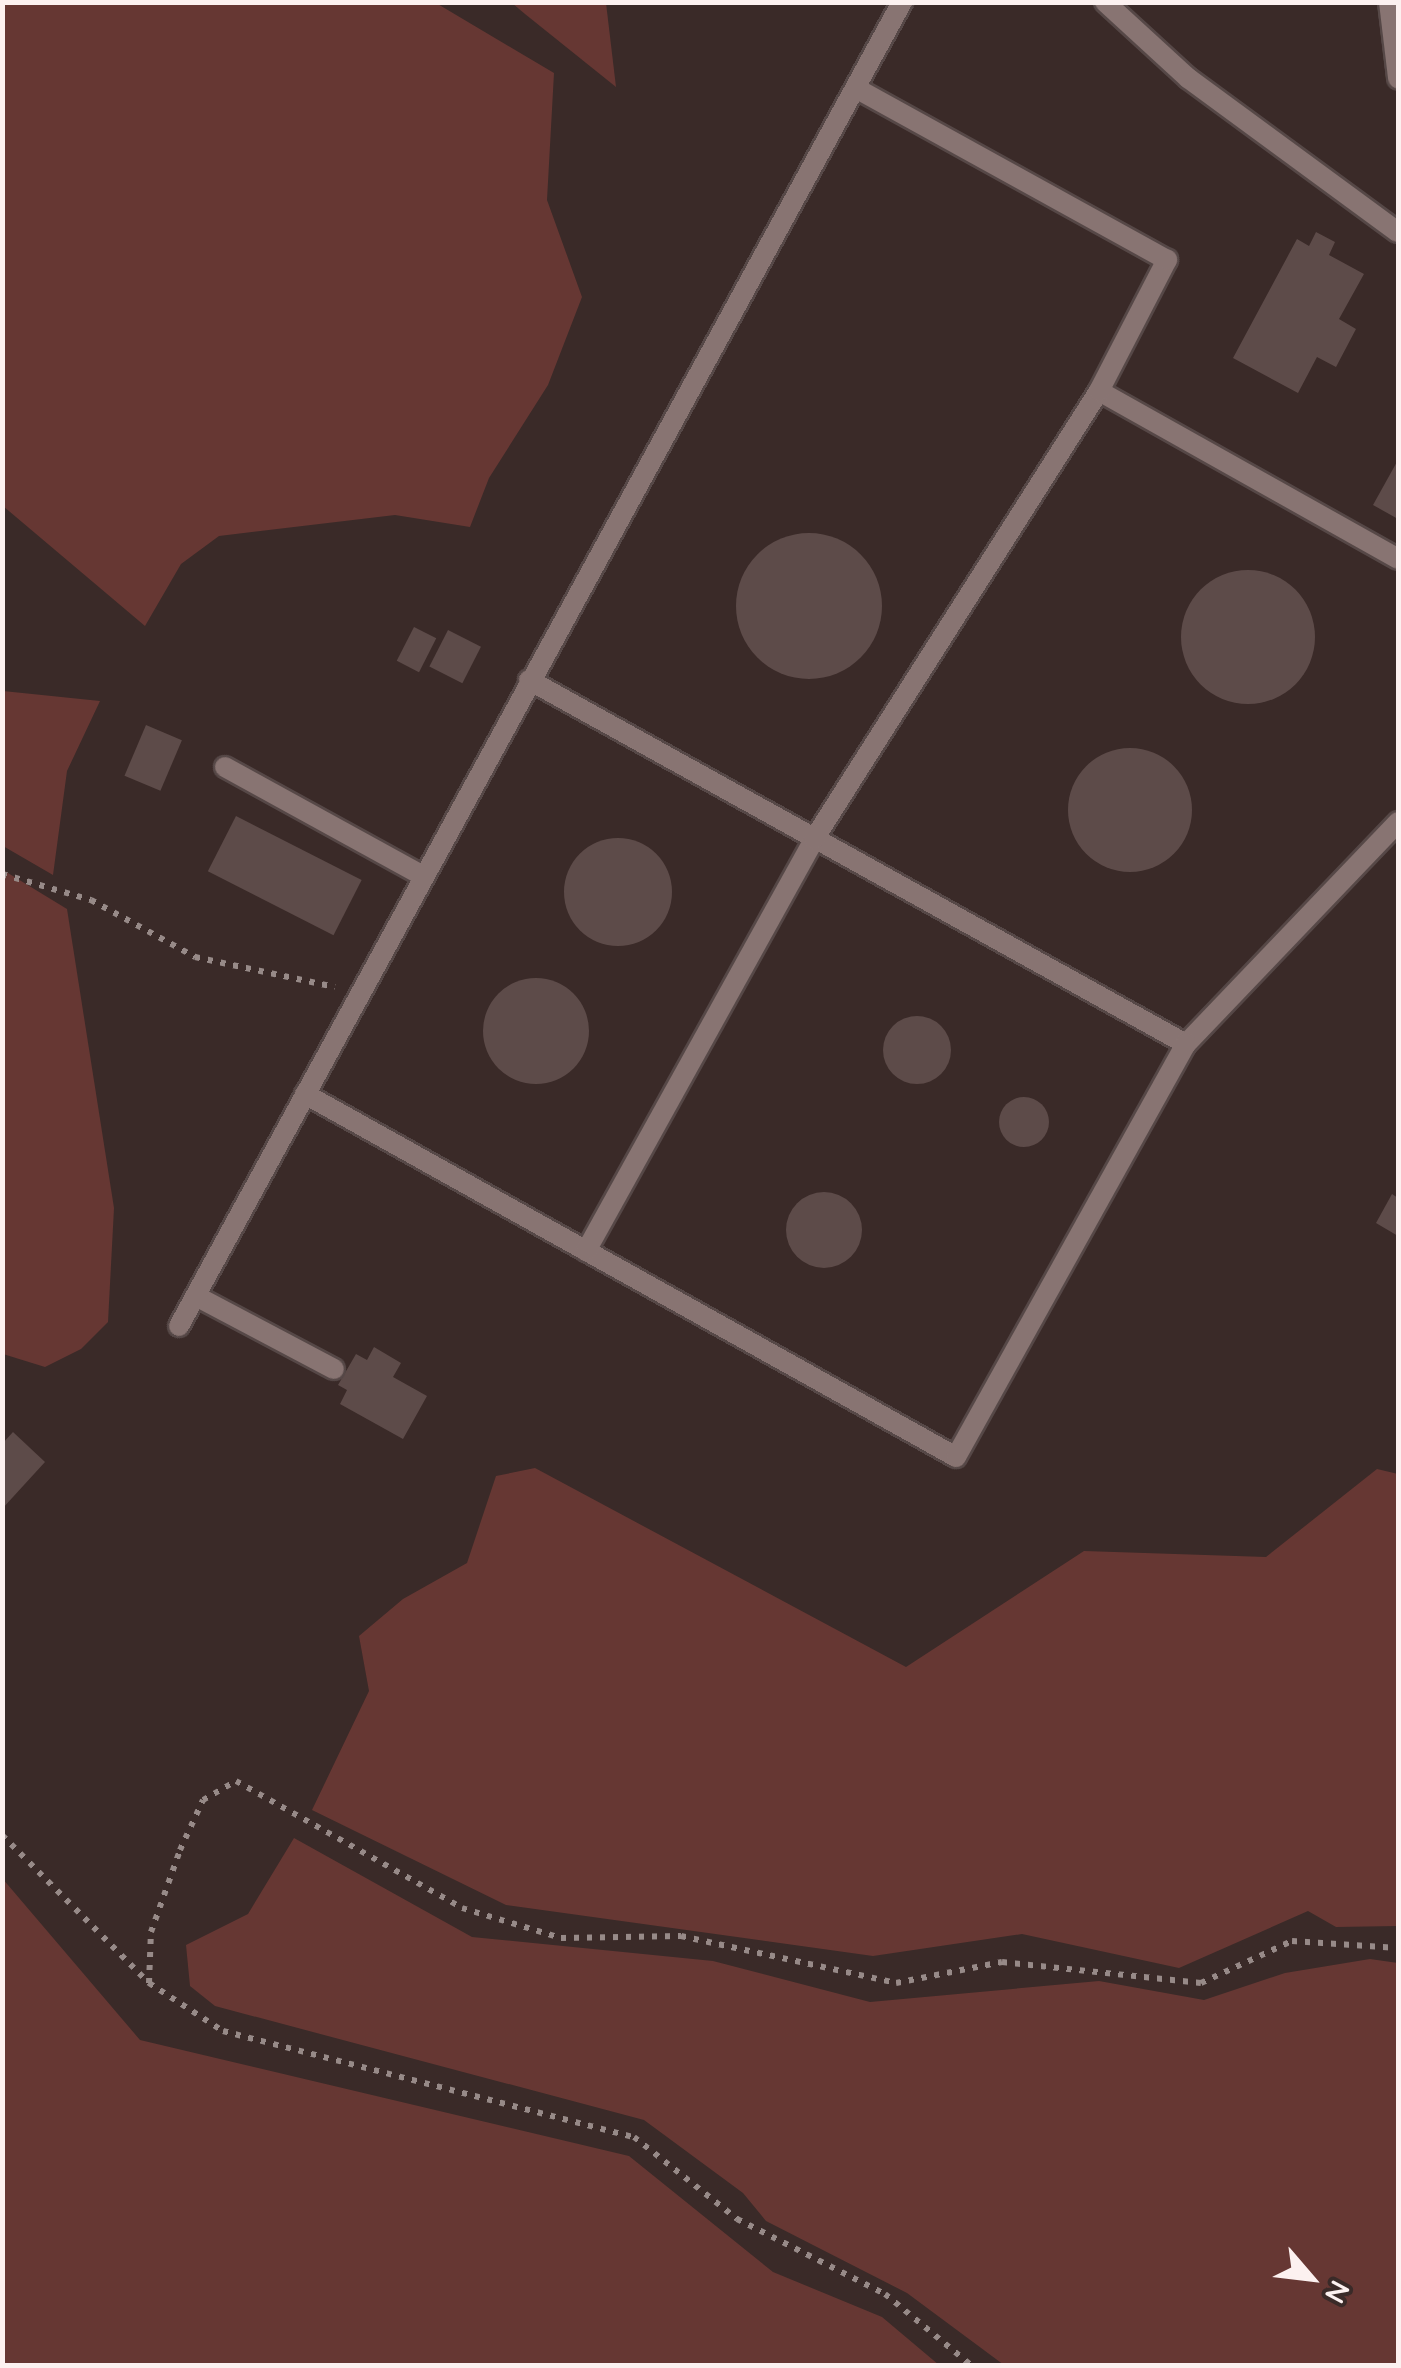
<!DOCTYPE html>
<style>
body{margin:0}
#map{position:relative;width:1401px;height:2368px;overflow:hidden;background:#3a2a28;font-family:Quicksand,sans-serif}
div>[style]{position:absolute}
.green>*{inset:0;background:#663733}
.building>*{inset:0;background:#5d4b49;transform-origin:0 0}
.round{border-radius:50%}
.path>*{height:6px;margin-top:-3px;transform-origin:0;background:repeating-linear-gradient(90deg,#978a88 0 5px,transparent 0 13px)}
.roads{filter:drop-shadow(2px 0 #564847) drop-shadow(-2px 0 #564847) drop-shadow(0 2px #564847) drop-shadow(0 -2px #564847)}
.service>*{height:20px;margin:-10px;padding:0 10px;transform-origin:10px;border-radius:10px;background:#887472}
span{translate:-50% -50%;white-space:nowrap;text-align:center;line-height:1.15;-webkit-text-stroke:10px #3a2a28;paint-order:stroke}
.frame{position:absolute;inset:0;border:5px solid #fcf1f0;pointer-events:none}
.north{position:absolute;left:1261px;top:2228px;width:100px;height:100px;-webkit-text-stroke:8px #3a2a28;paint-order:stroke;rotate:118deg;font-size:28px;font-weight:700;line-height:40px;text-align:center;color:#fcf1f0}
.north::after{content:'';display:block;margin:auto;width:35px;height:45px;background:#fcf1f0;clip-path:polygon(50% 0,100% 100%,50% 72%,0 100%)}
</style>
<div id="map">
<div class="green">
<i style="clip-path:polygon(2px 3px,436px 3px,554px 73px,547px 200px,582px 297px,548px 385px,489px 478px,470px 527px,395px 515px,219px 536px,181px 564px,145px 626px,3px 506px)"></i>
<i style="clip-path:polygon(512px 3px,606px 3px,616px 87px,525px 14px)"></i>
<i style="clip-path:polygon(3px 691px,100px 701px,67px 771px,53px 875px,3px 846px)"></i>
<i style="clip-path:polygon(3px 870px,67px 909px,114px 1208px,108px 1322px,81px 1349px,45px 1367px,3px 1354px)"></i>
<i style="clip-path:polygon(535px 1468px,906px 1667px,1084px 1551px,1266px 1557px,1377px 1469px,1398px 1474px,1398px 1926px,1336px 1927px,1308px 1911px,1179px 1968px,1022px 1934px,873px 1956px,506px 1905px,312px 1810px,369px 1691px,359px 1636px,403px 1599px,467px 1563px,496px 1476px)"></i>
<i style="clip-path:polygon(294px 1838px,472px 1937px,713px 1961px,870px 2002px,1099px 1981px,1204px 2000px,1285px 1973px,1370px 1959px,1398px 1963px,1398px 2365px,1004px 2365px,907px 2293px,766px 2221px,743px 2193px,644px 2120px,215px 2006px,190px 1986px,186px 1945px,248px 1914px)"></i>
<i style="clip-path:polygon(2px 1878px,140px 2040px,629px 2156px,773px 2272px,882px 2317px,939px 2365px,3px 2365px)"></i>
</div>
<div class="building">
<i style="clip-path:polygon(1316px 232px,1335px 242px,1329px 255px,1364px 274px,1339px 319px,1356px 329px,1336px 367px,1317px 357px,1298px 393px,1233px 358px,1297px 239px,1309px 246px)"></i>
<i style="clip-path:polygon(1398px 460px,1398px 519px,1373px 505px)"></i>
<i class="round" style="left:736px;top:533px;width:146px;height:146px"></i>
<i class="round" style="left:1181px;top:570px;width:134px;height:134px"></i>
<i style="left:414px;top:627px;width:25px;height:38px;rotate:27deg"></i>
<i style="left:448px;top:630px;width:37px;height:41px;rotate:27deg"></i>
<i style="left:146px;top:725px;width:39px;height:55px;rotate:23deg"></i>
<i class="round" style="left:1068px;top:748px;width:124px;height:124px"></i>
<i style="left:236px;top:816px;width:141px;height:62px;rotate:27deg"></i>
<i class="round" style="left:564px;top:838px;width:108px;height:108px"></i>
<i class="round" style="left:483px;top:978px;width:106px;height:106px"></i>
<i class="round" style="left:883px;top:1016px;width:68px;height:68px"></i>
<i class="round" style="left:999px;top:1097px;width:50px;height:50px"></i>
<i class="round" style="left:786px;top:1192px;width:76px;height:76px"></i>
<i style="clip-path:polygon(1392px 1194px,1398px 1198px,1398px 1236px,1376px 1223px)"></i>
<i style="clip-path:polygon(374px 1347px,401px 1363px,393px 1377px,427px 1396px,403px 1439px,340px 1404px,347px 1390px,338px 1385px,356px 1354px,367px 1360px)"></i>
<i style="clip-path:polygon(13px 1432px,45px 1462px,2px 1509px,2px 1444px)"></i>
</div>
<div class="path">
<i style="left:2px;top:874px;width:93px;rotate:16.3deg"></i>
<i style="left:91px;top:900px;width:119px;rotate:28.7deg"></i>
<i style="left:195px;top:957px;width:143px;rotate:12.1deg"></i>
<i style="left:2px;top:1835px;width:209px;rotate:45.2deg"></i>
<i style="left:149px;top:1983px;width:88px;rotate:33deg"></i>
<i style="left:223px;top:2031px;width:424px;rotate:14.5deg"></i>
<i style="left:634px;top:2137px;width:132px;rotate:38.5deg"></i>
<i style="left:737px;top:2219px;width:166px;rotate:26.9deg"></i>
<i style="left:885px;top:2294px;width:113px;rotate:39.6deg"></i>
<i style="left:149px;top:1983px;width:51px;rotate:-87.8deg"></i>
<i style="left:151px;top:1932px;width:87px;rotate:-70.5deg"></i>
<i style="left:180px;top:1850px;width:55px;rotate:-65.3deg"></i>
<i style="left:203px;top:1800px;width:38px;rotate:-30deg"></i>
<i style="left:236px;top:1781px;width:259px;rotate:29.3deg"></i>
<i style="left:462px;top:1908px;width:103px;rotate:16.9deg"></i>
<i style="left:561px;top:1938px;width:120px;rotate:-1deg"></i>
<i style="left:681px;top:1936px;width:220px;rotate:12.3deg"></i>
<i style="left:896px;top:1983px;width:108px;rotate:-11.2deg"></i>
<i style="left:1002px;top:1962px;width:200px;rotate:6deg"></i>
<i style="left:1201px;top:1983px;width:100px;rotate:-24.8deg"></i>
<i style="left:1292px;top:1941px;width:106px;rotate:3.8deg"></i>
</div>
<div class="roads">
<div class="service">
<i style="left:1105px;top:2px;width:113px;rotate:42.5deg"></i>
<i style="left:1188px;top:78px;width:260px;rotate:36.3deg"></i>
<i style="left:1389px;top:2px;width:77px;rotate:83.2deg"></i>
<i style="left:1099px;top:391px;width:343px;rotate:29.3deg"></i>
<i style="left:529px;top:680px;width:751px;rotate:28.99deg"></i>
<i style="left:1186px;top:1044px;width:307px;rotate:-46.3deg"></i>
<i style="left:225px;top:767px;width:226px;rotate:28.8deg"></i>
<i style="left:305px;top:1094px;width:745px;rotate:29.14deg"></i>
<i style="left:956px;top:1457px;width:473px;rotate:-60.9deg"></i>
<i style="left:586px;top:1251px;width:471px;rotate:-61deg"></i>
<i style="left:814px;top:839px;width:531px;rotate:-57.54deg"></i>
<i style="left:1099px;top:391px;width:148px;rotate:-62.6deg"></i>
<i style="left:1167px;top:260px;width:355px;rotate:-151.1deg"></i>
<i style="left:196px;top:1296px;width:156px;rotate:27.9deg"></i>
<i style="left:179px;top:1326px;width:1509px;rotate:-61.36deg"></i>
</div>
</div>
<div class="frame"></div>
<div class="north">N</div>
</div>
